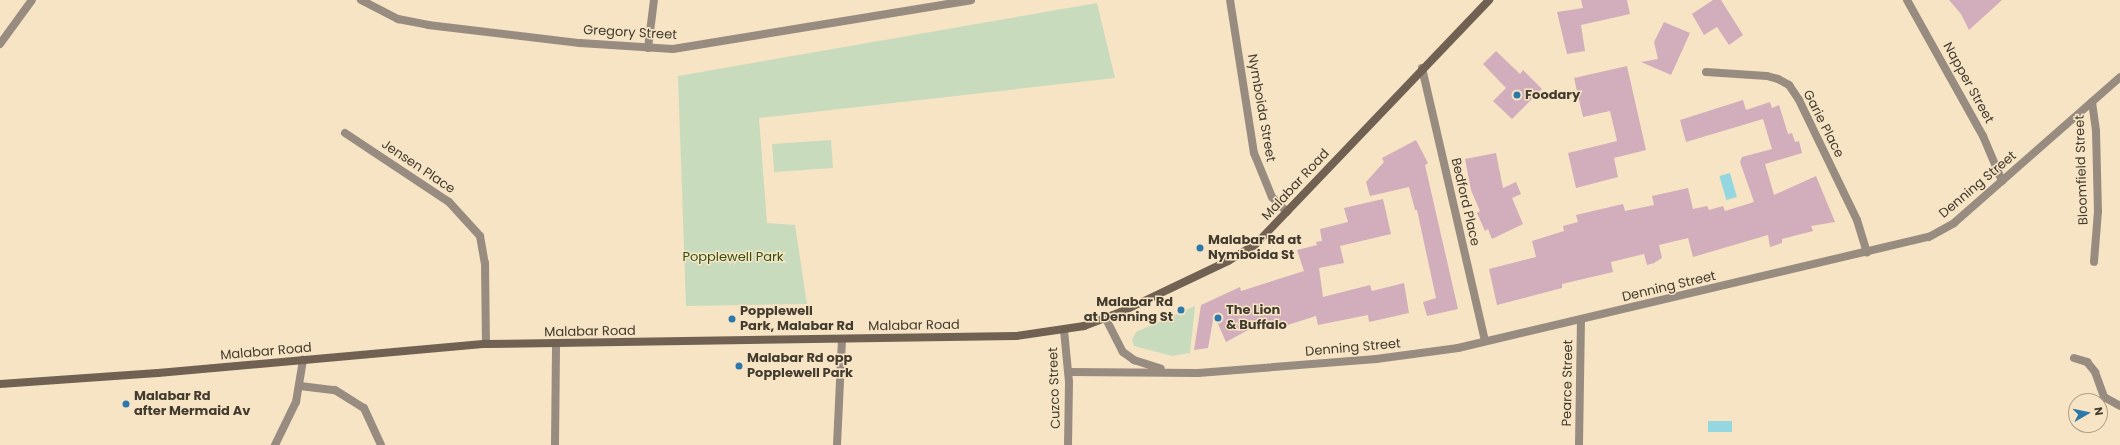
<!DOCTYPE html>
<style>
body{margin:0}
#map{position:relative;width:2120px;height:445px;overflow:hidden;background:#f7e4c5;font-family:Poppins,sans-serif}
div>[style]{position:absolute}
.green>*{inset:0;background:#c9dbbd;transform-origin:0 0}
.water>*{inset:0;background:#94d7e0;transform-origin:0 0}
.building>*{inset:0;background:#d2adbb}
.lane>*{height:8px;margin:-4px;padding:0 4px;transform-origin:4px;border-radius:4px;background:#988c81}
.street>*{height:8px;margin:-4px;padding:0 4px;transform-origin:4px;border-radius:4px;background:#988c81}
.secondary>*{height:8px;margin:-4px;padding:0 4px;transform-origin:4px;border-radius:4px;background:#716152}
.dots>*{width:11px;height:11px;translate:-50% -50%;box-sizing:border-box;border:2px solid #f7e4c5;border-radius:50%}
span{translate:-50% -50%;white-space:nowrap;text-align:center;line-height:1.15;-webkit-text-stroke:3px #f7e4c5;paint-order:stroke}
.street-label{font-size:13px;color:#423b2e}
.poi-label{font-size:13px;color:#423b2e;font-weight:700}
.left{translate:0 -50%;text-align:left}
.right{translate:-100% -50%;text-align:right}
.park-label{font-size:13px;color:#2f500f}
.north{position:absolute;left:2068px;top:393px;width:40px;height:40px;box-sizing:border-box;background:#f7e4c5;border:1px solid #afa089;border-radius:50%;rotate:81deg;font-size:11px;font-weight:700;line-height:16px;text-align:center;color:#423b2e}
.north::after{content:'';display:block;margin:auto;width:14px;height:18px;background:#2c78ab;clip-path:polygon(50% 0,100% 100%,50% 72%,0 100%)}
</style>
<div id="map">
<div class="green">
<i style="clip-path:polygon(1097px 3px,1115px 78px,759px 118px,767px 223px,795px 225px,807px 304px,686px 306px,678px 76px)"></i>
<i style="left:831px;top:140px;width:28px;height:59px;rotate:86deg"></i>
<i style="clip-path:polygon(1195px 306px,1190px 353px,1172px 356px,1134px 346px,1132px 340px,1136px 332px)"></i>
</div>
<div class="water">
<i style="left:1730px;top:173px;width:25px;height:11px;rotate:74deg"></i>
<i style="left:1708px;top:421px;width:24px;height:11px"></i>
</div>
<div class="building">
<i style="clip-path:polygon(1581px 0,1627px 0,1630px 14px,1581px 25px,1585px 51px,1567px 54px,1557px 12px,1583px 8px)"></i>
<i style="clip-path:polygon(1713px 0,1721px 0,1743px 35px,1729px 45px,1717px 27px,1704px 35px,1692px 14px)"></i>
<i style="clip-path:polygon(1949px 0,2002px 0,1969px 30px,1961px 14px)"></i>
<i style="clip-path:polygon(1664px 22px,1690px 33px,1671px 75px,1641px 62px,1658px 59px,1654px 42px)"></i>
<i style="clip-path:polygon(1496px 51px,1520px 74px,1523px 70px,1542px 89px,1512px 119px,1493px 101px,1506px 88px,1483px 64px)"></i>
<i style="clip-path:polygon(1627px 66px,1646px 150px,1614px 158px,1618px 177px,1576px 188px,1568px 153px,1617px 141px,1610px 111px,1583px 117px,1574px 78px)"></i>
<i style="clip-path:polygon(1743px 100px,1746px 110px,1770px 102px,1772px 108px,1779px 105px,1788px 134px,1792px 133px,1795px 142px,1799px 141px,1802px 153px,1765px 164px,1774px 195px,1816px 176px,1835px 222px,1811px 226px,1813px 231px,1782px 239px,1782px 243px,1770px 247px,1768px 235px,1693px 257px,1688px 238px,1659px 245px,1662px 258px,1654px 263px,1647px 265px,1644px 254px,1611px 262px,1613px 272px,1562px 284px,1562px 288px,1497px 305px,1489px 269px,1536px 257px,1532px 241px,1564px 231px,1563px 226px,1578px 222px,1576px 215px,1623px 204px,1625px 211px,1654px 205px,1652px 196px,1688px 188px,1693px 209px,1707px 206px,1709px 210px,1723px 206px,1725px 211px,1754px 202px,1740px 162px,1742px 157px,1772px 149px,1763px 119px,1686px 142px,1680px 120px)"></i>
<i style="clip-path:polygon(1416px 140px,1428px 163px,1425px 165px,1458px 309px,1427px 316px,1423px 302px,1436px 298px,1417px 210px,1415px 210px,1409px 187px,1370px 196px,1366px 182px,1384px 162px,1382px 158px)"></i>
<i style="clip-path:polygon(1496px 153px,1503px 188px,1516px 182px,1521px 194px,1512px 198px,1523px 224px,1492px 239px,1488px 229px,1485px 231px,1477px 213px,1480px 211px,1471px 190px,1465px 159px)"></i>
<i style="clip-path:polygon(1383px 199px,1391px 234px,1340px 246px,1344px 263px,1319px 268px,1323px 297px,1370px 285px,1372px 291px,1404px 283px,1409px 313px,1369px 322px,1368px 315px,1318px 325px,1316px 316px,1272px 330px,1272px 327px,1264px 329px,1263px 322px,1226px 342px,1214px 315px,1208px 348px,1194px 350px,1201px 305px,1240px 287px,1241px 291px,1304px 271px,1297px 250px,1317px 245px,1316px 242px,1322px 241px,1320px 229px,1348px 222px,1344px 208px)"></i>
</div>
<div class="lane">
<i style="left:2074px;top:358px;width:14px;rotate:17deg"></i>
<i style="left:2087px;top:362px;width:13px;rotate:51deg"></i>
<i style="left:2095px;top:372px;width:27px;rotate:70deg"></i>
<i style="left:2104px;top:397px;width:18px;rotate:29deg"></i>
<i style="left:300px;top:386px;width:35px;rotate:7deg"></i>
<i style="left:335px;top:390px;width:34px;rotate:32deg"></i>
<i style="left:364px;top:408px;width:41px;rotate:65.3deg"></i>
</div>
<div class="street">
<i style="left:361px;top:0;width:42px;rotate:27.2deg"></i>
<i style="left:398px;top:19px;width:31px;rotate:11deg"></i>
<i style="left:428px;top:25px;width:153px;rotate:6.8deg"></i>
<i style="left:580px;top:43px;width:93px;rotate:3.7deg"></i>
<i style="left:673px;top:49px;width:302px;rotate:-9.3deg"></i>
<i style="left:1230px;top:0;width:155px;rotate:81.1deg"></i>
<i style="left:1254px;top:153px;width:48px;rotate:67.8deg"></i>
<i style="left:1272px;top:197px;width:21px;rotate:45deg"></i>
<i style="left:1907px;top:0;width:156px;rotate:60.8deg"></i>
<i style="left:1983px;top:136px;width:49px;rotate:67.1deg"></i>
<i style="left:0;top:44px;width:54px;rotate:-54deg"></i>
<i style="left:648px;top:48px;width:48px;rotate:-82.9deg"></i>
<i style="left:1422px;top:68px;width:280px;rotate:77deg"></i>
<i style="left:1706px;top:72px;width:61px;rotate:3.8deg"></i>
<i style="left:1767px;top:76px;width:11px;rotate:15deg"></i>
<i style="left:1778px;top:79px;width:13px;rotate:29deg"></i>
<i style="left:1789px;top:85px;width:18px;rotate:56deg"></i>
<i style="left:1799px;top:100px;width:133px;rotate:64.2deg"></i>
<i style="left:1857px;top:220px;width:34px;rotate:73deg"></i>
<i style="left:2092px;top:102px;width:29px;rotate:82deg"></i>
<i style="left:2096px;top:131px;width:80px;rotate:88.6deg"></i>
<i style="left:2098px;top:211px;width:51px;rotate:94.5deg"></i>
<i style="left:345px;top:133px;width:125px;rotate:33.6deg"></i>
<i style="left:449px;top:202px;width:46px;rotate:47.6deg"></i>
<i style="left:480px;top:236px;width:27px;rotate:80deg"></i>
<i style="left:485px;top:263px;width:81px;rotate:89.3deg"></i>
<i style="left:1106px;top:319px;width:37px;rotate:63deg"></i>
<i style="left:1123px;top:352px;width:14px;rotate:36deg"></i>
<i style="left:1134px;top:360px;width:28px;rotate:18deg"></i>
<i style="left:1064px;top:330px;width:52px;rotate:84.5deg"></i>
<i style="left:1069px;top:382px;width:63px;rotate:90.9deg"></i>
<i style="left:1069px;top:372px;width:129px;rotate:0.4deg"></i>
<i style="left:1198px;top:373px;width:179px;rotate:-4.5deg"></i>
<i style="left:1376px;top:359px;width:83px;rotate:-7.6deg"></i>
<i style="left:1458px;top:348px;width:484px;rotate:-13.3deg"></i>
<i style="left:1929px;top:237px;width:29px;rotate:-29deg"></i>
<i style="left:1954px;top:223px;width:221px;rotate:-41.3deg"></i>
<i style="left:275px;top:445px;width:48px;rotate:-64deg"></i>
<i style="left:296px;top:402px;width:43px;rotate:-80.5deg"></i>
<i style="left:555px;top:445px;width:100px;rotate:-89.4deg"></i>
<i style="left:837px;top:445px;width:106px;rotate:-87.3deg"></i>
<i style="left:1579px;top:445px;width:124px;rotate:-89.1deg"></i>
</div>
<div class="secondary">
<i style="left:0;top:384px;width:158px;rotate:-4deg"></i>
<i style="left:158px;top:373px;width:329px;rotate:-5.1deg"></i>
<i style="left:486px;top:344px;width:530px;rotate:-0.86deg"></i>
<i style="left:1016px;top:336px;width:69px;rotate:-8.4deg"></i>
<i style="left:1084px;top:326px;width:40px;rotate:-21deg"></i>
<i style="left:1121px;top:312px;width:119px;rotate:-25.5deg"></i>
<i style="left:1228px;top:261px;width:31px;rotate:-31deg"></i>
<i style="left:1255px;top:245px;width:339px;rotate:-46.3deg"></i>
</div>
<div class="dots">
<i style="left:1517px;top:95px;background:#2c78ab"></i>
<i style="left:1200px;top:248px;background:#2c78ab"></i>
<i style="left:1181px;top:310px;background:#2c78ab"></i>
<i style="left:1218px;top:318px;background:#2c78ab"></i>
<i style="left:732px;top:319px;background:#2c78ab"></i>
<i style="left:739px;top:366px;background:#2c78ab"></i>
<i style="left:126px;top:404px;background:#2c78ab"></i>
</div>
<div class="street-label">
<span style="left:630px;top:33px;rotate:3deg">Gregory Street</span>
<span style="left:1968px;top:83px;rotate:61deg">Napper Street</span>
<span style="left:1261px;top:108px;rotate:80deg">Nymboida Street</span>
<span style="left:1823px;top:124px;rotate:63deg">Garie Place</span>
<span style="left:418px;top:167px;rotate:34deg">Jensen Place</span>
<span style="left:2082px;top:170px;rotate:-92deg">Bloomfield Street</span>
<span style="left:1296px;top:185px;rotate:-47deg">Malabar Road</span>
<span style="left:1978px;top:185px;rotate:-40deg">Denning Street</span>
<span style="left:1465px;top:202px;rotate:77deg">Bedford Place</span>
<span style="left:1669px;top:287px;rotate:-13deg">Denning Street</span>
<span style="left:914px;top:326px;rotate:-1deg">Malabar Road</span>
<span style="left:590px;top:332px;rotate:-1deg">Malabar Road</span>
<span style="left:1353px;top:348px;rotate:-5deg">Denning Street</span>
<span style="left:266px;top:352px;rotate:-5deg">Malabar Road</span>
<span style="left:1568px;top:383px;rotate:-89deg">Pearce Street</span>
<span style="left:1055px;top:388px;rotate:-92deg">Cuzco Street</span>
</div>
<div class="poi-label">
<span class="left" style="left:1525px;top:95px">Foodary</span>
<span class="left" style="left:1208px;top:248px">Malabar Rd at<br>Nymboida St</span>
<span class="right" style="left:1173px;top:310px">Malabar Rd<br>at Denning St</span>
<span class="left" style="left:1226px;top:318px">The Lion<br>&amp; Buffalo</span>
<span class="left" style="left:740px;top:319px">Popplewell<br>Park, Malabar Rd</span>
<span class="left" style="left:747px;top:366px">Malabar Rd opp<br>Popplewell Park</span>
<span class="left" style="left:134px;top:404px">Malabar Rd<br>after Mermaid Av</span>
</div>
<div class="park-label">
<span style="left:733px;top:257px">Popplewell Park</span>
</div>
<div class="north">N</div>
</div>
